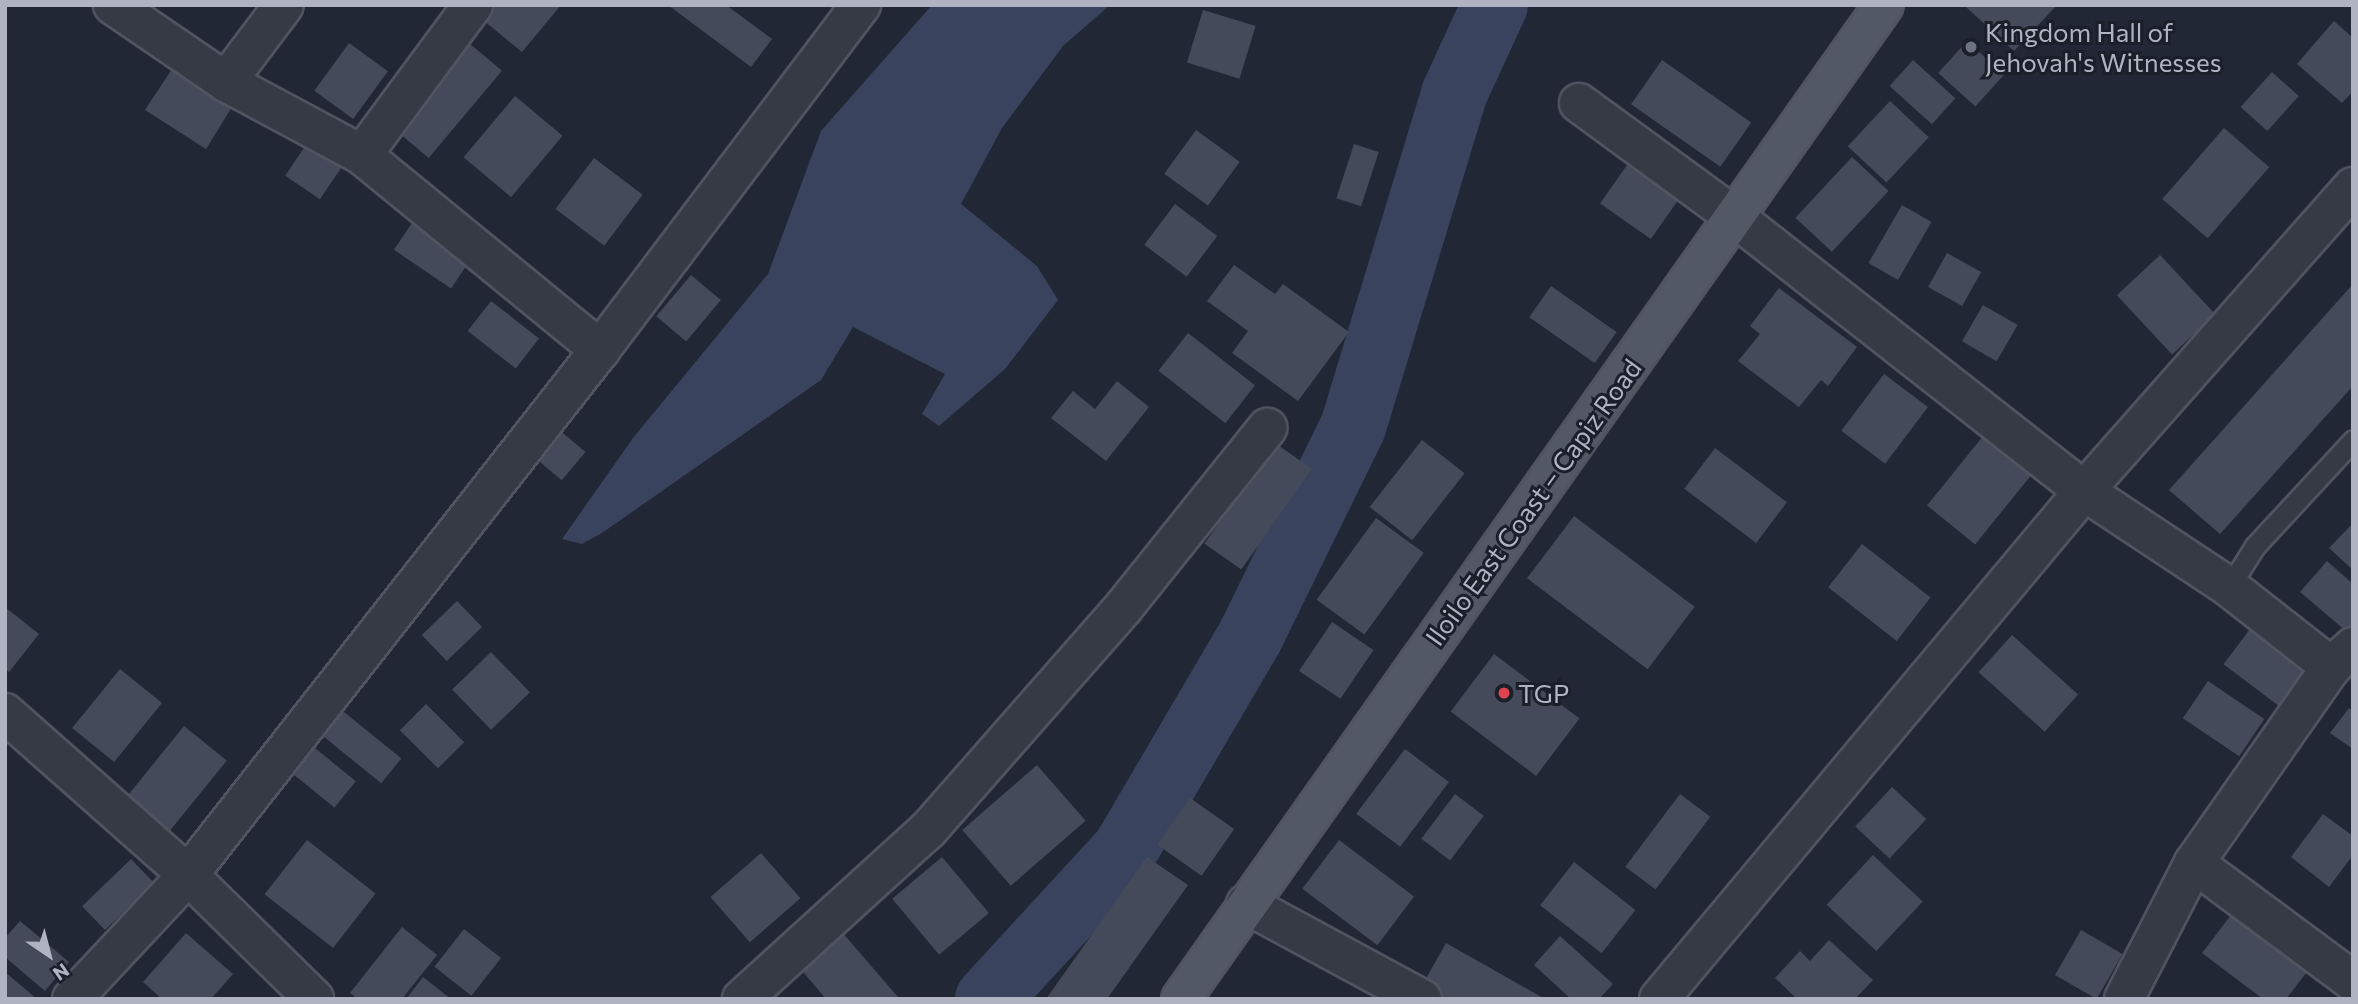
<!DOCTYPE html>
<meta charset="utf-8">
<style>
body{margin:0}
#map{position:relative;width:2358px;height:1004px;overflow:hidden;background:#222735;font-family:Commissioner,sans-serif}
div>[style]{position:absolute}
.water>*{inset:0;background:#39435d}
.river>*{height:66px;margin:-33px;padding:0 33px;transform-origin:33px;border-radius:33px;background:#39435d}
.building>*{inset:0;background:#444a59;transform-origin:0 0}
.roads{filter:drop-shadow(2px 0 #505460) drop-shadow(-2px 0 #505460) drop-shadow(0 2px #505460) drop-shadow(0 -2px #505460)}
.service>*{height:19px;margin:-9.5px;padding:0 9.5px;transform-origin:9.5px;border-radius:9.5px;background:#353a45}
.minor>*{height:38px;margin:-19px;padding:0 19px;transform-origin:19px;border-radius:19px;background:#353a45}
.tertiary>*{height:38px;margin:-19px;padding:0 19px;transform-origin:19px;border-radius:19px;background:#353a45}
.primary>*{height:38px;margin:-19px;padding:0 19px;transform-origin:19px;border-radius:19px;background:#535865}
.dots>*{width:19px;height:19px;translate:-50% -50%;box-sizing:border-box;border:4px solid #1b1f2a;border-radius:50%}
span{translate:-50% -50%;white-space:nowrap;text-align:center;line-height:1.15;-webkit-text-stroke:6px #1b1f2a;paint-order:stroke}
.poi-label{font-size:26px;color:#b0b4c2}
.left{translate:0 -50%;text-align:left}
.street-label{font-size:26px;color:#b0b4c2}
.frame{position:absolute;inset:0;border:7px solid #b0b4c2;pointer-events:none}
.north{position:absolute;left:14px;top:920px;width:70px;height:70px;-webkit-text-stroke:5px #1b1f2a;paint-order:stroke;rotate:145deg;font-size:19px;font-weight:700;line-height:28px;text-align:center;color:#b0b4c2}
.north::after{content:'';display:block;margin:auto;width:24px;height:32px;background:#b0b4c2;clip-path:polygon(50% 0,100% 100%,50% 72%,0 100%)}
</style>
<div id="map">
<div class="water">
<i style="clip-path:polygon(932px 5px,1110px 5px,1063px 46px,1002px 128px,961px 204px,1037px 266px,1058px 300px,1005px 369px,939px 426px,922px 414px,945px 374px,853px 327px,821px 380px,602px 533px,582px 544px,562px 539px,633px 438px,768px 274px,821px 131px)"></i>
</div>
<div class="river">
<i style="left:988px;top:999px;width:202px;rotate:-47.4deg"></i>
<i style="left:1125px;top:850px;width:249px;rotate:-59.6deg"></i>
<i style="left:1251px;top:635px;width:232px;rotate:-63.9deg"></i>
<i style="left:1353px;top:427px;width:348px;rotate:-73.1deg"></i>
<i style="left:1454px;top:94px;width:98px;rotate:-65.3deg"></i>
</div>
<div class="building">
<i style="clip-path:polygon(496px 5px,561px 5px,522px 52px,483px 20px)"></i>
<i style="clip-path:polygon(668px 5px,726px 5px,772px 39px,751px 67px)"></i>
<i style="clip-path:polygon(1968px 5px,2057px 5px,2014px 51px,1966px 7px)"></i>
<i style="left:1203px;top:10px;width:55px;height:55px;rotate:17deg"></i>
<i style="clip-path:polygon(2334px 21px,2353px 38px,2353px 91px,2342px 103px,2297px 64px)"></i>
<i style="left:1967px;top:41px;width:50px;height:43px;rotate:42deg"></i>
<i style="left:349px;top:43px;width:48px;height:59px;rotate:36deg"></i>
<i style="left:469px;top:43px;width:43px;height:114px;rotate:40deg"></i>
<i style="left:1662px;top:60px;width:109px;height:54px;rotate:35deg"></i>
<i style="left:1913px;top:60px;width:57px;height:35px;rotate:42deg"></i>
<i style="clip-path:polygon(172px 69px,185px 78px,188px 74px,232px 107px,206px 149px,145px 110px)"></i>
<i style="left:2272px;top:72px;width:36px;height:47px;rotate:42deg"></i>
<i style="left:515px;top:96px;width:62px;height:80px;rotate:40deg"></i>
<i style="left:1890px;top:101px;width:53px;height:62px;rotate:43deg"></i>
<i style="left:2224px;top:128px;width:60px;height:94px;rotate:41deg"></i>
<i style="left:1196px;top:130px;width:54px;height:54px;rotate:36deg"></i>
<i style="left:312px;top:136px;width:42px;height:48px;rotate:34deg"></i>
<i style="left:1354px;top:144px;width:26px;height:57px;rotate:18deg"></i>
<i style="left:1852px;top:157px;width:50px;height:83px;rotate:43deg"></i>
<i style="left:594px;top:158px;width:61px;height:64px;rotate:37deg"></i>
<i style="left:1627px;top:165px;width:62px;height:47px;rotate:35deg"></i>
<i style="left:1175px;top:204px;width:53px;height:51px;rotate:37deg"></i>
<i style="left:1902px;top:205px;width:34px;height:67px;rotate:30deg"></i>
<i style="left:414px;top:220px;width:69px;height:36px;rotate:34deg"></i>
<i style="left:1947px;top:253px;width:39px;height:39px;rotate:29deg"></i>
<i style="left:2160px;top:255px;width:81px;height:59px;rotate:47deg"></i>
<i style="clip-path:polygon(1234px 265px,1275px 294px,1283px 284px,1349px 332px,1298px 401px,1232px 353px,1248px 331px,1207px 301px)"></i>
<i style="left:691px;top:275px;width:39px;height:54px;rotate:40deg"></i>
<i style="clip-path:polygon(2353px 284px,2353px 386px,2220px 534px,2169px 490px)"></i>
<i style="left:1551px;top:286px;width:80px;height:38px;rotate:35deg"></i>
<i style="clip-path:polygon(1779px 288px,1857px 347px,1828px 386px,1821px 380px,1799px 407px,1738px 361px,1760px 334px,1750px 326px)"></i>
<i style="left:491px;top:301px;width:61px;height:38px;rotate:38deg"></i>
<i style="left:1983px;top:305px;width:40px;height:42px;rotate:30deg"></i>
<i style="left:1188px;top:333px;width:85px;height:48px;rotate:38deg"></i>
<i style="left:1884px;top:374px;width:55px;height:71px;rotate:37deg"></i>
<i style="clip-path:polygon(1117px 381px,1149px 407px,1106px 461px,1051px 418px,1073px 391px,1095px 409px)"></i>
<i style="left:551px;top:423px;width:45px;height:37px;rotate:40deg"></i>
<i style="left:1988px;top:430px;width:62px;height:97px;rotate:39deg"></i>
<i style="left:1422px;top:440px;width:54px;height:85px;rotate:38deg"></i>
<i style="left:1275px;top:443px;width:45px;height:123px;rotate:35deg"></i>
<i style="left:1715px;top:448px;width:90px;height:51px;rotate:37deg"></i>
<i style="left:1574px;top:516px;width:151px;height:78px;rotate:37deg"></i>
<i style="left:1376px;top:518px;width:59px;height:101px;rotate:36deg"></i>
<i style="clip-path:polygon(2353px 523px,2353px 570px,2329px 548px)"></i>
<i style="left:1862px;top:544px;width:87px;height:55px;rotate:38deg"></i>
<i style="clip-path:polygon(2327px 561px,2353px 584px,2353px 624px,2346px 631px,2300px 592px)"></i>
<i style="left:457px;top:601px;width:36px;height:49px;rotate:46deg"></i>
<i style="clip-path:polygon(5px 607px,39px 634px,9px 672px,5px 669px)"></i>
<i style="left:1332px;top:622px;width:50px;height:59px;rotate:34deg"></i>
<i style="left:2250px;top:629px;width:69px;height:44px;rotate:37deg"></i>
<i style="left:2012px;top:635px;width:89px;height:50px;rotate:42deg"></i>
<i style="left:491px;top:652px;width:56px;height:54px;rotate:46deg"></i>
<i style="left:1494px;top:654px;width:107px;height:72px;rotate:37deg"></i>
<i style="left:120px;top:669px;width:54px;height:76px;rotate:39deg"></i>
<i style="left:2208px;top:681px;width:68px;height:45px;rotate:34deg"></i>
<i style="left:333px;top:703px;width:88px;height:32px;rotate:39deg"></i>
<i style="left:426px;top:704px;width:54px;height:37px;rotate:45deg"></i>
<i style="clip-path:polygon(2349px 708px,2353px 711px,2353px 749px,2330px 733px)"></i>
<i style="left:184px;top:726px;width:55px;height:90px;rotate:39deg"></i>
<i style="left:310px;top:744px;width:59px;height:34px;rotate:39deg"></i>
<i style="left:1405px;top:749px;width:55px;height:81px;rotate:37deg"></i>
<i style="left:1037px;top:765px;width:74px;height:99px;rotate:49deg"></i>
<i style="left:1892px;top:787px;width:47px;height:54px;rotate:43deg"></i>
<i style="left:1455px;top:794px;width:36px;height:56px;rotate:37deg"></i>
<i style="left:1680px;top:794px;width:38px;height:91px;rotate:37deg"></i>
<i style="left:1190px;top:798px;width:54px;height:57px;rotate:35deg"></i>
<i style="clip-path:polygon(2323px 814px,2353px 836px,2353px 855px,2329px 887px,2291px 857px)"></i>
<i style="left:307px;top:840px;width:87px;height:69px;rotate:38deg"></i>
<i style="left:1339px;top:840px;width:94px;height:61px;rotate:37deg"></i>
<i style="left:761px;top:853px;width:60px;height:67px;rotate:49deg"></i>
<i style="left:1873px;top:855px;width:68px;height:68px;rotate:43deg"></i>
<i style="left:942px;top:857px;width:73px;height:65px;rotate:50deg"></i>
<i style="clip-path:polygon(1147px 857px,1188px 885px,1107px 999px,1046px 999px)"></i>
<i style="left:131px;top:859px;width:33px;height:68px;rotate:46deg"></i>
<i style="left:1574px;top:862px;width:78px;height:55px;rotate:38deg"></i>
<i style="clip-path:polygon(2234px 911px,2310px 968px,2286px 999px,2263px 999px,2202px 953px)"></i>
<i style="clip-path:polygon(20px 921px,69px 962px,45px 991px,5px 957px,5px 938px)"></i>
<i style="clip-path:polygon(402px 927px,437px 955px,402px 999px,358px 999px,350px 993px)"></i>
<i style="left:464px;top:929px;width:47px;height:48px;rotate:38deg"></i>
<i style="left:2081px;top:930px;width:48px;height:52px;rotate:30deg"></i>
<i style="clip-path:polygon(841px 931px,898px 997px,896px 999px,826px 999px,799px 967px)"></i>
<i style="clip-path:polygon(186px 933px,233px 974px,211px 999px,162px 999px,143px 982px)"></i>
<i style="clip-path:polygon(1560px 936px,1613px 984px,1599px 999px,1571px 999px,1534px 965px)"></i>
<i style="clip-path:polygon(1829px 940px,1873px 980px,1855px 999px,1797px 999px,1775px 978px,1800px 951px,1810px 961px)"></i>
<i style="clip-path:polygon(1446px 943px,1545px 999px,1433px 999px,1419px 991px)"></i>
<i style="clip-path:polygon(5px 972px,37px 999px,5px 999px)"></i>
<i style="clip-path:polygon(423px 977px,451px 999px,406px 999px)"></i>
</div>
<div class="roads">
<div class="service">
<i style="left:2229px;top:587px;width:49px;rotate:-57.6deg"></i>
<i style="left:2255px;top:546px;width:144px;rotate:-47.2deg"></i>
</div>
<div class="minor">
<i style="left:113px;top:5px;width:137px;rotate:34.3deg"></i>
<i style="left:226px;top:82px;width:154px;rotate:28.2deg"></i>
<i style="left:362px;top:155px;width:308px;rotate:39.3deg"></i>
<i style="left:226px;top:82px;width:96px;rotate:-53deg"></i>
<i style="left:1579px;top:103px;width:195px;rotate:36.2deg"></i>
<i style="left:1736px;top:218px;width:442px;rotate:38.1deg"></i>
<i style="left:2084px;top:491px;width:174px;rotate:33.5deg"></i>
<i style="left:2229px;top:587px;width:130px;rotate:38.1deg"></i>
<i style="left:362px;top:155px;width:187px;rotate:-53.5deg"></i>
<i style="left:2194px;top:863px;width:198px;rotate:36.6deg"></i>
<i style="left:1246px;top:904px;width:200px;rotate:28.4deg"></i>
<i style="left:742px;top:999px;width:251px;rotate:-42.3deg"></i>
<i style="left:928px;top:830px;width:295px;rotate:-48.7deg"></i>
<i style="left:1123px;top:608px;width:231px;rotate:-51.3deg"></i>
<i style="left:1659px;top:999px;width:662px;rotate:-50.08deg"></i>
<i style="left:2084px;top:491px;width:406px;rotate:-48.5deg"></i>
</div>
<div class="tertiary">
<i style="left:5px;top:713px;width:244px;rotate:41.5deg"></i>
<i style="left:188px;top:875px;width:177px;rotate:44.5deg"></i>
<i style="left:72px;top:999px;width:170px;rotate:-46.9deg"></i>
<i style="left:188px;top:875px;width:667px;rotate:-51.88deg"></i>
<i style="left:600px;top:350px;width:433px;rotate:-52.9deg"></i>
<i style="left:2124px;top:999px;width:153px;rotate:-62.8deg"></i>
<i style="left:2194px;top:863px;width:239px;rotate:-55deg"></i>
<i style="left:2331px;top:667px;width:30px;rotate:-42deg"></i>
</div>
<div class="primary">
<i style="left:1181px;top:999px;width:1217px;rotate:-54.73deg"></i>
</div>
</div>
<div class="dots">
<i style="left:1971px;top:47px;background:#6b7280"></i>
<i style="left:1504px;top:693px;background:#e0444e"></i>
</div>
<div class="poi-label">
<span class="left" style="left:1985px;top:47px">Kingdom Hall of<br>Jehovah's Witnesses</span>
<span class="left" style="left:1518px;top:693px">TGP</span>
</div>
<div class="street-label">
<span style="left:1533px;top:502px;rotate:-54deg">Iloilo East Coast – Capiz Road</span>
</div>
<div class="frame"></div>
<div class="north">N</div>
</div>
